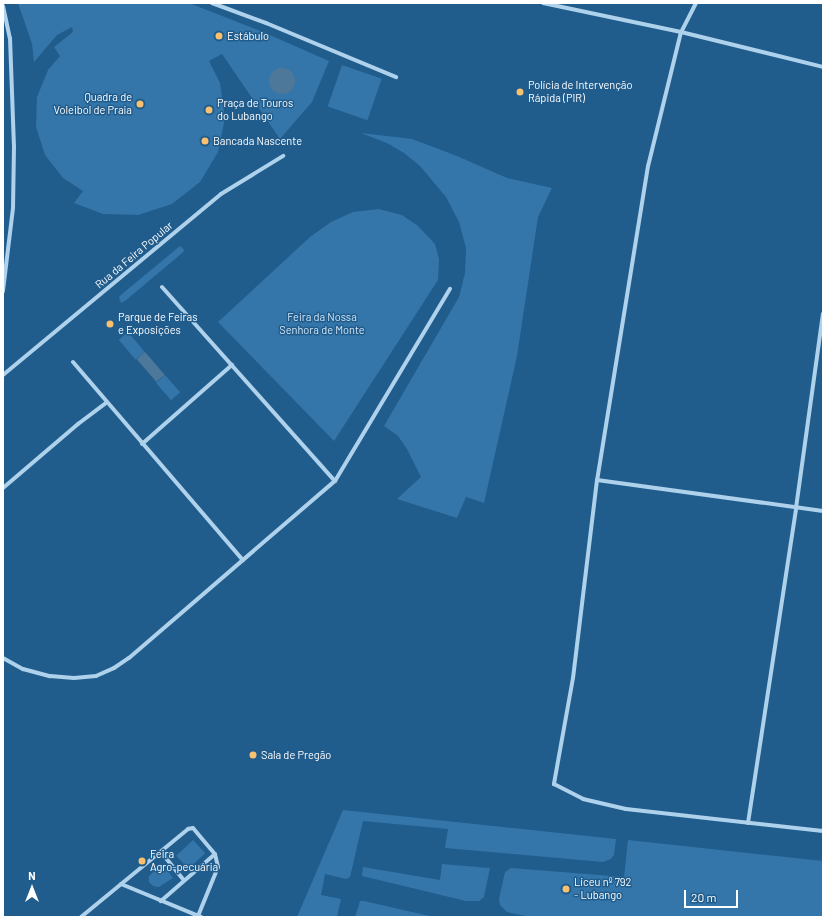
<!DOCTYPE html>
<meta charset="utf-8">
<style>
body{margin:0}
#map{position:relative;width:826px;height:920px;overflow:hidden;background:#205c8c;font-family:Barlow,sans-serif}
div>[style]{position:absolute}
.green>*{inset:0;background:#3476aa;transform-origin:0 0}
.water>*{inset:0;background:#4e7899;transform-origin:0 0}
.round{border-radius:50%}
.street>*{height:4px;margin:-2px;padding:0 2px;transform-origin:2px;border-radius:2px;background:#aed1ec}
.dots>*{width:11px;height:11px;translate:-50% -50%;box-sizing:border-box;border:2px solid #205c8c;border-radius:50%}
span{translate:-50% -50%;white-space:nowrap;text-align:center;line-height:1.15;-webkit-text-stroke:3px #205c8c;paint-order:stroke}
.poi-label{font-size:11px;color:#fff}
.left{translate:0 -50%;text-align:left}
.right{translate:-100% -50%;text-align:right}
.street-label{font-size:11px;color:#fff}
.park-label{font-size:11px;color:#d3e8f9}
.frame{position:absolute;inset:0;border:4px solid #fff;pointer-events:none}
.north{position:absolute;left:12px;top:868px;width:40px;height:40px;-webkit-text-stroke:3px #205c8c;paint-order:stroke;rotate:0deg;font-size:11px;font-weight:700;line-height:16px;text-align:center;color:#fff}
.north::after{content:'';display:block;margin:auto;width:14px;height:18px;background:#fff;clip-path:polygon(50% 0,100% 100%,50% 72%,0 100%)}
.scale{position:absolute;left:684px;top:890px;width:54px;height:18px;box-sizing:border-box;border:2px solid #fff;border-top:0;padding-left:5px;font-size:12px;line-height:14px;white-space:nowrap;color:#fff;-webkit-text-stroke:3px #205c8c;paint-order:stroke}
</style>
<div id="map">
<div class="green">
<i style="clip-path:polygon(18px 3px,189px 3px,263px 32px,329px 61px,312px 102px,280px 139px,222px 54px,209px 61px,220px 83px,225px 118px,218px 152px,200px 182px,172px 204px,138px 215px,103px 214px,74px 203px,83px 191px,63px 178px,45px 155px,36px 127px,37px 97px,48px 70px,60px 56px,54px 47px,73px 32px,72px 27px,57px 35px,34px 62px,32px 44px)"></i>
<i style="left:342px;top:65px;width:42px;height:44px;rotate:19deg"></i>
<i style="clip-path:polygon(361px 133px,412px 139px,457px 156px,507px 178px,552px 188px,538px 217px,517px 356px,484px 503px,466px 497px,457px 518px,397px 499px,421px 477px,407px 449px,398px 436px,384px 426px,459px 297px,465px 273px,466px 248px,459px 222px,446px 197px,420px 166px,404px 153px,387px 143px)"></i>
<i style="clip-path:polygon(379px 209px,402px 215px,418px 226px,435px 244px,439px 259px,438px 280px,334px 441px,218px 322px,310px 237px,331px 222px,353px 212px)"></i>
<i style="clip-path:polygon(180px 246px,183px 248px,184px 251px,181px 254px,125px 301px,121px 303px,119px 297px,122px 294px)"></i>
<i style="left:128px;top:332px;width:26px;height:12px;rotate:50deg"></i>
<i style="left:165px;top:375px;width:23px;height:12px;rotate:49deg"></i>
<i style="clip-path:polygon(343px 810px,616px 839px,614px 855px,611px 859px,603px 862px,445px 848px,448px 829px,363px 821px,350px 877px,346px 879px,325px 874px,321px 895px,341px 899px,337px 917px,297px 917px)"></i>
<i style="left:193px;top:840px;width:18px;height:23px;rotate:47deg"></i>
<i style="clip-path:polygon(628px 840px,823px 861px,823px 917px,530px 917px,507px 912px,500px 905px,499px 899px,505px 872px,511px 868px,624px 877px)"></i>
<i style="clip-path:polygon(162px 864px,173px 878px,159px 887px,153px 886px,149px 882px,149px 876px)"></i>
<i style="clip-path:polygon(442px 864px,490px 868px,484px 897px,479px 901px,466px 901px,362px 876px,363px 867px,440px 880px)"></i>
<i style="clip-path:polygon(360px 901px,364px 901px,434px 917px,355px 917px)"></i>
</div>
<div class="water">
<i class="round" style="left:269px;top:68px;width:26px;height:26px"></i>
<i style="left:145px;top:352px;width:30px;height:11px;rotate:49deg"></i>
</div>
<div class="street">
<i style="left:212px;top:3px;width:58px;rotate:20.3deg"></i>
<i style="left:266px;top:23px;width:141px;rotate:22.6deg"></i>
<i style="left:543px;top:3px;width:141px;rotate:11.9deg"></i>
<i style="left:681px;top:32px;width:146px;rotate:13.8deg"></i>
<i style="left:696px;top:3px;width:33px;rotate:117deg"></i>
<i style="left:681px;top:32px;width:138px;rotate:103.8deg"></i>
<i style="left:648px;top:166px;width:318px;rotate:99.2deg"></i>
<i style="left:597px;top:480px;width:199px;rotate:96.9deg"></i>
<i style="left:573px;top:678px;width:108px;rotate:100.2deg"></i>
<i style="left:554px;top:784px;width:33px;rotate:27deg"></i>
<i style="left:583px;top:799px;width:44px;rotate:13.1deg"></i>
<i style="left:626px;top:809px;width:198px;rotate:6.4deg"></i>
<i style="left:3px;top:6px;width:33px;rotate:78deg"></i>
<i style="left:10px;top:38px;width:108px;rotate:87.9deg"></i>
<i style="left:14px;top:146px;width:62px;rotate:90.9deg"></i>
<i style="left:13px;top:208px;width:84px;rotate:96.9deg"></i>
<i style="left:162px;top:287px;width:260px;rotate:48.3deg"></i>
<i style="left:73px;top:362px;width:261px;rotate:49.4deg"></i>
<i style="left:3px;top:375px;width:283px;rotate:-39.7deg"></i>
<i style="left:221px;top:194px;width:73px;rotate:-31.5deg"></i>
<i style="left:142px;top:444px;width:120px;rotate:-41.3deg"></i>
<i style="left:597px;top:480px;width:228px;rotate:7.8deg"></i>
<i style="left:3px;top:488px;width:99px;rotate:-40.5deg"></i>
<i style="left:78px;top:424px;width:36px;rotate:-37deg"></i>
<i style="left:3px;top:658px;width:23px;rotate:29deg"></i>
<i style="left:23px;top:669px;width:28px;rotate:15deg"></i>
<i style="left:50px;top:676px;width:24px;rotate:5deg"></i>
<i style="left:74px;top:678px;width:22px;rotate:-5deg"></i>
<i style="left:96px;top:676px;width:20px;rotate:-24deg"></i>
<i style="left:114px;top:668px;width:18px;rotate:-34deg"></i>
<i style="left:129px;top:658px;width:272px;rotate:-40.7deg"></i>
<i style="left:335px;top:481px;width:224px;rotate:-59.1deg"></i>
<i style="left:748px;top:823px;width:319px;rotate:-81.3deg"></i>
<i style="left:796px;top:508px;width:196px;rotate:-82.1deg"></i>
<i style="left:161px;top:852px;width:36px;rotate:51deg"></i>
<i style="left:121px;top:884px;width:87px;rotate:22.4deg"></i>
<i style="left:198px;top:916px;width:53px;rotate:-67.8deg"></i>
<i style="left:218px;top:867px;width:13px;rotate:-103deg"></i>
<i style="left:81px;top:917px;width:139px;rotate:-39.4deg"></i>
<i style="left:188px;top:829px;width:5px;rotate:-11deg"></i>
<i style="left:193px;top:828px;width:34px;rotate:50deg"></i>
<i style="left:215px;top:854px;width:72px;rotate:139deg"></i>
</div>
<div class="dots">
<i style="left:219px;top:36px;background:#f9c16f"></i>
<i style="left:520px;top:92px;background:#f9c16f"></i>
<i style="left:140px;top:104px;background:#f9c16f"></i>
<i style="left:209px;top:110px;background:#f9c16f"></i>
<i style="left:205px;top:141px;background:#f9c16f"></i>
<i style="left:110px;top:324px;background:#f9c16f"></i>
<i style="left:253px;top:755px;background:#f9c16f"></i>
<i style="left:142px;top:861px;background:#f9c16f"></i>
<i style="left:566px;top:889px;background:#f9c16f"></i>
</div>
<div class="poi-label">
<span class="left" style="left:227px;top:36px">Estábulo</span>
<span class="left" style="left:528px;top:92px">Polícia de Intervenção<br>Rápida (PIR)</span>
<span class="right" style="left:132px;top:104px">Quadra de<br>Voleibol de Praia</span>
<span class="left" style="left:217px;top:110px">Praça de Touros<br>do Lubango</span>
<span class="left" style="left:213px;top:141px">Bancada Nascente</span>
<span class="left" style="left:118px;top:324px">Parque de Feiras<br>e Exposições</span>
<span class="left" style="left:261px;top:755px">Sala de Pregão</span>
<span class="left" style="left:150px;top:861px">Feira<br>Agro-pecuária</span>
<span class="left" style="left:574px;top:889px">Liceu nº 792<br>- Lubango</span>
</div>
<div class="street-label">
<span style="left:134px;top:255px;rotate:-40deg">Rua da Feira Popular</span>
</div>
<div class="park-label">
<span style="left:322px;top:324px">Feira da Nossa<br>Senhora de Monte</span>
</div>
<div class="frame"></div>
<div class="north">N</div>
<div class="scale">20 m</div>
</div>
